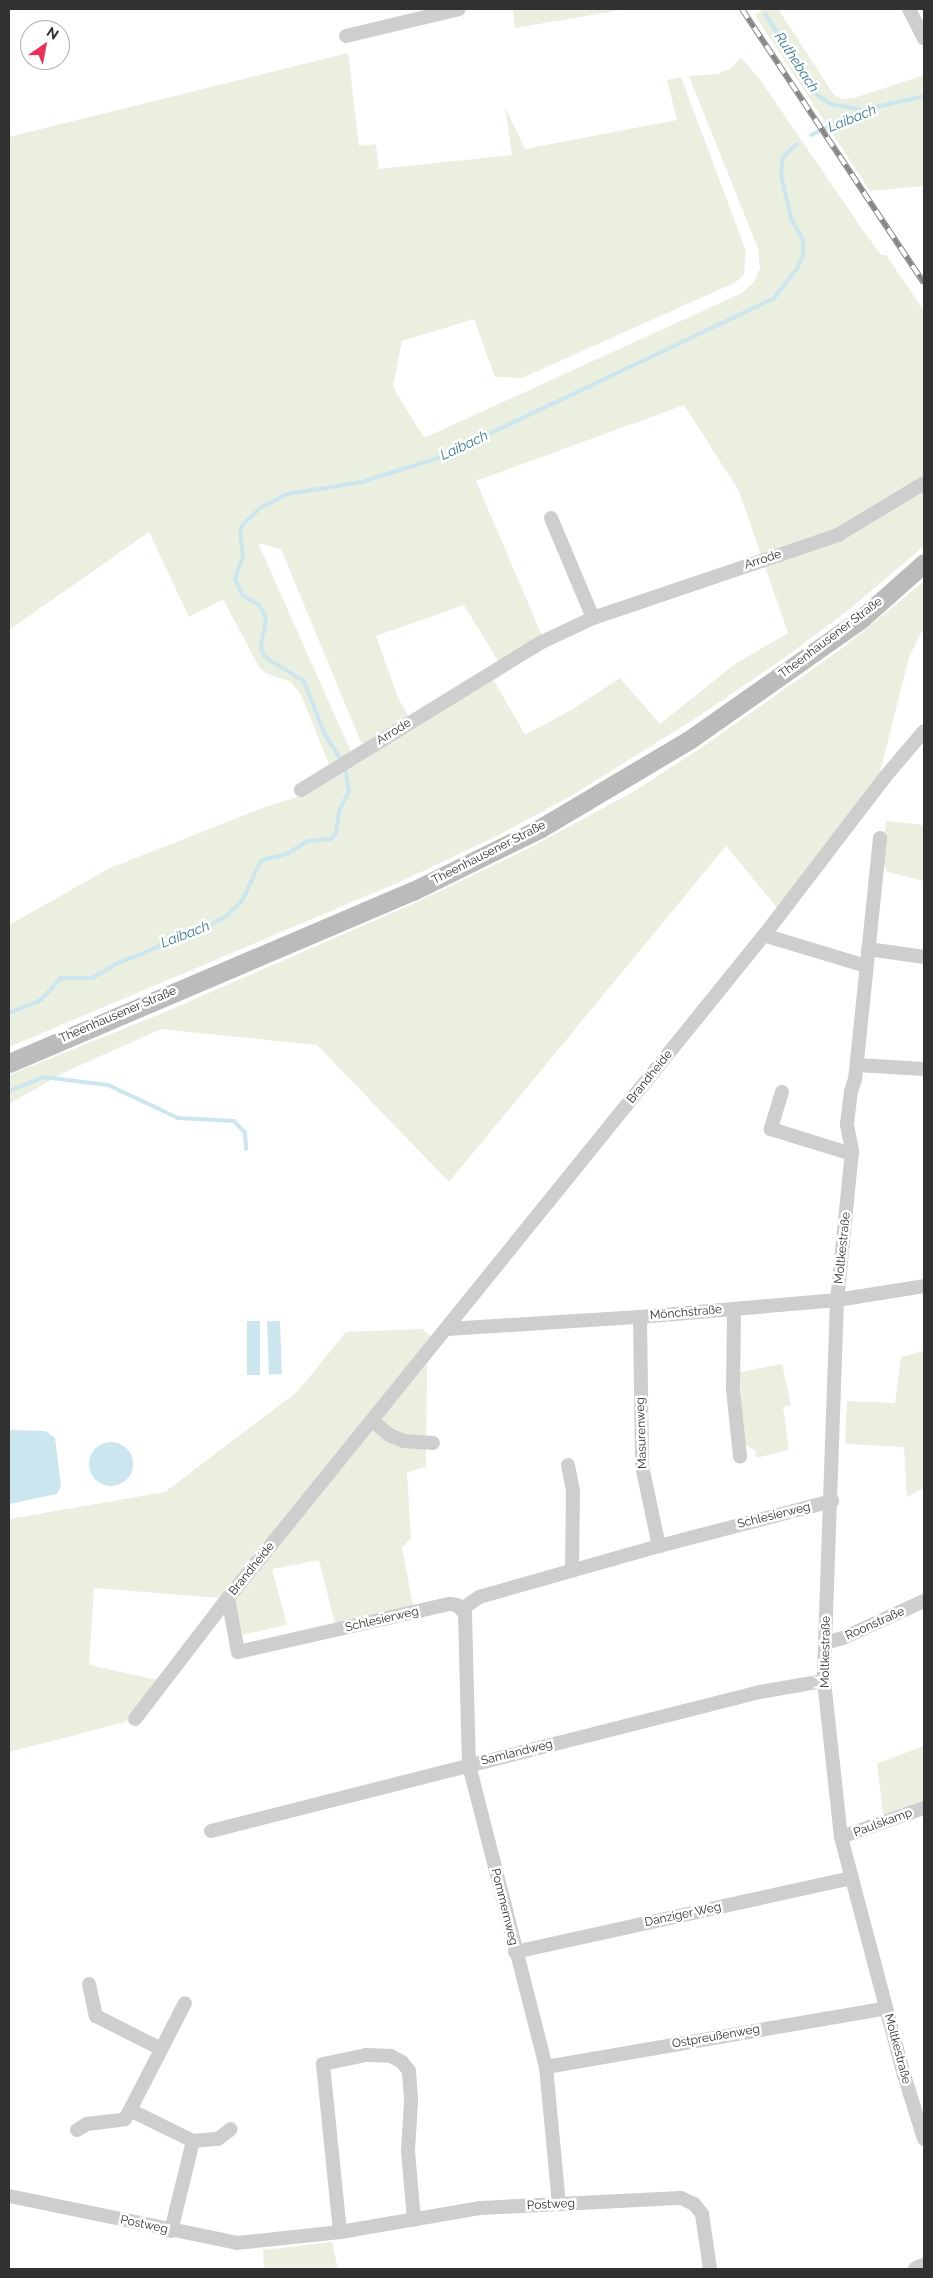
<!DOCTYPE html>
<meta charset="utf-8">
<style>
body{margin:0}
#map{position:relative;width:933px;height:2278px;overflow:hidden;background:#fff;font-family:Raleway,sans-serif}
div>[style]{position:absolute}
.green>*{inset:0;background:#eaefdf}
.water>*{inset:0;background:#cbe6ef;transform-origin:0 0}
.round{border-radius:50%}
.stream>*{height:4px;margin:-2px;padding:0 2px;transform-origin:2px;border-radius:2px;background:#cbe6ef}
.minor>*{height:14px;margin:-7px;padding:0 7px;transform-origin:7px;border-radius:7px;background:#cecece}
.tertiary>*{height:16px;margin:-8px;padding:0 8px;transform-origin:8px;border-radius:8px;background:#cecece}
.secondary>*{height:19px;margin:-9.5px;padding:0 9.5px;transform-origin:9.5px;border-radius:9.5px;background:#bbb}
.rail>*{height:5.5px;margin-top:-2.75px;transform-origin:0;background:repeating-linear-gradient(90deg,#fff 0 11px,#868686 0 22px);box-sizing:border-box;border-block:1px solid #868686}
span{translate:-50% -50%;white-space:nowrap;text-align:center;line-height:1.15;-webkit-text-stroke:5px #fff;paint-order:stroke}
.street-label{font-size:12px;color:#313131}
.water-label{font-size:14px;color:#387b92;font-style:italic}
.frame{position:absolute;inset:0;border:10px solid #313131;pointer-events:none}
.north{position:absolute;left:20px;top:20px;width:50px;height:50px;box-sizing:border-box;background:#fff;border:1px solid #adadad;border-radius:50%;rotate:33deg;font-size:14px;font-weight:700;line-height:20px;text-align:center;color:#313131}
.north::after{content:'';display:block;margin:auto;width:18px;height:22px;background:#ed2f56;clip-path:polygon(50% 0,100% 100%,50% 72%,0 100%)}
</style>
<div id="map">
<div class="green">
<i style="clip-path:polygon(513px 9px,627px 9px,515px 28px)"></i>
<i style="clip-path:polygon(764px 9px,778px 9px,834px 95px,843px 99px,854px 98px,924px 75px,924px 186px,870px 191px,755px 15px)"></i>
<i style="clip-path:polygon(348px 53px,359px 146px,376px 144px,379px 169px,512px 155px,505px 107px,525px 149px,677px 120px,667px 80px,681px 77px,746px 251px,744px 274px,736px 282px,522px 378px,495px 377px,474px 319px,402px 341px,393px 387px,424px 438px,742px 293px,754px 282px,760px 268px,758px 248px,689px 76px,718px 74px,731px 68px,741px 58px,759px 78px,860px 226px,881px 255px,886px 255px,924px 311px,924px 546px,846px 612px,784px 658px,696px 718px,571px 796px,495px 837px,402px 881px,9px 1047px,9px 925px,110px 868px,265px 807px,307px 794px,492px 677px,525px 735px,573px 709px,620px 678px,660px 724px,735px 664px,788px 633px,739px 491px,684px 405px,476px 481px,543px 638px,498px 661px,464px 605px,376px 636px,398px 698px,410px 719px,363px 747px,281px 549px,258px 543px,351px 752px,329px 764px,301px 695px,291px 682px,266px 673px,259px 667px,223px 599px,189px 617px,149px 532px,9px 630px,9px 137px)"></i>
<i style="clip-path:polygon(924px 581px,924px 627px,909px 657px,879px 776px,779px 910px,726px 846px,449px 1182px,317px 1045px,161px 1029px,65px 1072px,9px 1104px,9px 1075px,163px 1013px,417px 902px,529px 848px,633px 792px,701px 748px,844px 647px)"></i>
<i style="clip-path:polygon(886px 821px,924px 825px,924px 881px,888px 872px,882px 862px)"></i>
<i style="clip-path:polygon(422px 1329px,433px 1338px,221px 1598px,94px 1588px,89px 1665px,158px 1680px,125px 1722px,9px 1752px,9px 1519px,165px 1492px,298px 1391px,346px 1332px)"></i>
<i style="clip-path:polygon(924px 1351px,924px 1488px,907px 1497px,904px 1447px,845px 1444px,847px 1401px,895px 1403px,901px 1357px)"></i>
<i style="clip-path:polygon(427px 1364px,426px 1467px,407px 1472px,411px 1539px,402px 1547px,413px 1606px,335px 1624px,319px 1560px,272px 1569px,287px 1625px,242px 1635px,234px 1596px)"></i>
<i style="clip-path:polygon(782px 1364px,791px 1405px,783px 1407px,789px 1450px,756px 1458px,755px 1451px,743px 1442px,740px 1372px)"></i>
<i style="clip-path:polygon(923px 1746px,924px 1800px,883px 1815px,877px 1764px)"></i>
<i style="clip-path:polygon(332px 2242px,338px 2269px,264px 2269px,263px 2250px)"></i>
</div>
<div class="water">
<i style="left:247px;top:1321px;width:13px;height:54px"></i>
<i style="left:280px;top:1321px;width:53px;height:13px;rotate:88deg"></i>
<i style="clip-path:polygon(9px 1430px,45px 1431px,55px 1438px,61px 1486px,57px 1494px,9px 1504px)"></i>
<i class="round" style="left:89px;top:1442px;width:44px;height:44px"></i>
</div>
<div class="stream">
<i style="left:765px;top:14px;width:96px;rotate:57.3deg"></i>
<i style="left:817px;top:95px;width:17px;rotate:33deg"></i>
<i style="left:831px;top:104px;width:33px;rotate:11deg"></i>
<i style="left:811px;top:135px;width:58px;rotate:-25.7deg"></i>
<i style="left:863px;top:110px;width:63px;rotate:-12.9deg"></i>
<i style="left:339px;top:757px;width:26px;rotate:-122deg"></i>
<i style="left:325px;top:735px;width:58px;rotate:-111.3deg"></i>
<i style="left:304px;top:681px;width:42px;rotate:-148.6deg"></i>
<i style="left:268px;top:659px;width:9px;rotate:-131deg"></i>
<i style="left:262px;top:652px;width:8px;rotate:-97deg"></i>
<i style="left:261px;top:644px;width:24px;rotate:-78deg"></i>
<i style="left:266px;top:621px;width:8px;rotate:-104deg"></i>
<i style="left:264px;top:613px;width:11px;rotate:-124deg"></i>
<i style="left:258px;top:604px;width:18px;rotate:-151deg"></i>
<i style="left:242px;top:595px;width:17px;rotate:-114deg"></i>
<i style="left:235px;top:579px;width:24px;rotate:-71deg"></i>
<i style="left:243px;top:556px;width:23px;rotate:-97deg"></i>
<i style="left:240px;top:533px;width:9px;rotate:-72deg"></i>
<i style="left:243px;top:524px;width:23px;rotate:-43deg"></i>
<i style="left:260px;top:508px;width:30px;rotate:-27deg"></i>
<i style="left:287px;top:494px;width:76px;rotate:-9.1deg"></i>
<i style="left:362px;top:482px;width:83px;rotate:-17.6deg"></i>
<i style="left:441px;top:457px;width:369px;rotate:-25.5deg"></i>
<i style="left:774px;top:298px;width:37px;rotate:-52deg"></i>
<i style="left:797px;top:269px;width:15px;rotate:-67deg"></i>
<i style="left:803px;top:255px;width:15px;rotate:-90deg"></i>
<i style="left:803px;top:240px;width:25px;rotate:-119deg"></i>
<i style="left:791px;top:218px;width:44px;rotate:-103.1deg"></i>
<i style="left:781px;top:175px;width:18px;rotate:-84deg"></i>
<i style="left:783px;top:157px;width:19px;rotate:-43deg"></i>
<i style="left:9px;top:1013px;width:35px;rotate:-22deg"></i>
<i style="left:41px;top:1000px;width:30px;rotate:-48deg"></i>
<i style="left:61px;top:978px;width:31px"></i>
<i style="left:92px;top:978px;width:32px;rotate:-30deg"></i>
<i style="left:120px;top:962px;width:23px;rotate:-20deg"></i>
<i style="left:142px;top:954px;width:58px;rotate:-25.7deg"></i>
<i style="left:194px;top:929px;width:13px;rotate:-9deg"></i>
<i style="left:207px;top:927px;width:21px;rotate:-29deg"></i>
<i style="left:225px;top:917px;width:23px;rotate:-43deg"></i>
<i style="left:242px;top:901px;width:43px;rotate:-65.2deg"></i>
<i style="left:260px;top:862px;width:6px;rotate:-31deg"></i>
<i style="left:265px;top:859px;width:23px;rotate:-13deg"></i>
<i style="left:287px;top:854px;width:25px;rotate:-32deg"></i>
<i style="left:308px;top:841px;width:23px;rotate:-5deg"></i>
<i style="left:331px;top:839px;width:8px;rotate:-50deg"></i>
<i style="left:336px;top:833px;width:22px;rotate:-82deg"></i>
<i style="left:339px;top:811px;width:22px;rotate:-63deg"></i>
<i style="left:349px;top:791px;width:20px;rotate:-99deg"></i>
<i style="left:9px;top:1091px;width:37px;rotate:-22deg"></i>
<i style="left:43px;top:1077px;width:65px;rotate:7deg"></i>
<i style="left:108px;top:1085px;width:77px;rotate:25.2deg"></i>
<i style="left:178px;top:1118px;width:56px;rotate:3.1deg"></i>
<i style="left:234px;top:1121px;width:16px;rotate:47deg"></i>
<i style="left:245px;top:1133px;width:16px;rotate:86deg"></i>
</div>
<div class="minor">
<i style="left:909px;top:9px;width:33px;rotate:63deg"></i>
<i style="left:346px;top:36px;width:116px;rotate:-13.4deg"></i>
<i style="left:551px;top:518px;width:108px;rotate:67.2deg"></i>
<i style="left:301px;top:790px;width:283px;rotate:-31.6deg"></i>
<i style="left:542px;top:642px;width:56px;rotate:-25.2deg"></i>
<i style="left:593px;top:618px;width:259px;rotate:-18.7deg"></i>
<i style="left:838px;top:535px;width:100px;rotate:-31.2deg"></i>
<i style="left:880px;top:838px;width:242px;rotate:95.9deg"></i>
<i style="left:855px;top:1079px;width:13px;rotate:108deg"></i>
<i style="left:851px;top:1091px;width:34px;rotate:97deg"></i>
<i style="left:847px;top:1125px;width:26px;rotate:79deg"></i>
<i style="left:852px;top:1151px;width:150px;rotate:95.7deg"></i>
<i style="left:837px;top:1300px;width:381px;rotate:92deg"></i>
<i style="left:824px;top:1681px;width:157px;rotate:83.8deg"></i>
<i style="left:841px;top:1837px;width:246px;rotate:75.2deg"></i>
<i style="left:904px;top:2075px;width:67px;rotate:72.6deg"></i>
<i style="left:765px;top:934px;width:6px;rotate:31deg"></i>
<i style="left:770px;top:937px;width:100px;rotate:16.8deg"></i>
<i style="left:868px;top:949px;width:57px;rotate:8.1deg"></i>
<i style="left:857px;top:1065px;width:67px;rotate:3.4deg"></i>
<i style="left:782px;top:1092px;width:39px;rotate:107deg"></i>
<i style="left:771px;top:1129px;width:85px;rotate:17.2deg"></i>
<i style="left:734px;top:1309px;width:80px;rotate:90.7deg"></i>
<i style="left:733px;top:1389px;width:68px;rotate:84.1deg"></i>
<i style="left:640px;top:1317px;width:149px;rotate:89.2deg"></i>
<i style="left:642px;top:1466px;width:82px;rotate:78deg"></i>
<i style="left:447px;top:1329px;width:193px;rotate:-3.6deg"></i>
<i style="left:640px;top:1317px;width:198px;rotate:-4.9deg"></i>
<i style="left:837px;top:1300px;width:88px;rotate:-9.1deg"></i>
<i style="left:373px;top:1421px;width:21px;rotate:41deg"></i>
<i style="left:389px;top:1435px;width:16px;rotate:22deg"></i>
<i style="left:404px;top:1441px;width:29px;rotate:4deg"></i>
<i style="left:568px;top:1465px;width:26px;rotate:79deg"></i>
<i style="left:573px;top:1491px;width:80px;rotate:90.7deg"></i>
<i style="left:228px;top:1598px;width:55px;rotate:79.5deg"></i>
<i style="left:238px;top:1652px;width:217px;rotate:-12.8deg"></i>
<i style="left:450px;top:1604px;width:7px;rotate:8deg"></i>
<i style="left:457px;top:1605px;width:12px;rotate:48deg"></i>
<i style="left:465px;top:1614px;width:151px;rotate:88.5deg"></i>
<i style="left:469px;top:1765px;width:312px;rotate:75.7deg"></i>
<i style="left:546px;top:2067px;width:138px;rotate:84.6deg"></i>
<i style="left:462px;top:1609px;width:21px;rotate:-35deg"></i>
<i style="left:479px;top:1597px;width:187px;rotate:-15.8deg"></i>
<i style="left:659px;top:1546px;width:179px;rotate:-14.6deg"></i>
<i style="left:825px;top:1643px;width:19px;rotate:-16deg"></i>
<i style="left:843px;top:1638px;width:89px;rotate:-24.6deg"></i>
<i style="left:135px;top:1719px;width:153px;rotate:-52.5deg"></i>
<i style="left:228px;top:1598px;width:854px;rotate:-51.04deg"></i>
<i style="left:765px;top:934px;width:198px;rotate:-52.6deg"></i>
<i style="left:885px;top:777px;width:60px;rotate:-49.7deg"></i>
<i style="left:211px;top:1831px;width:566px;rotate:-14.21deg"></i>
<i style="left:760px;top:1692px;width:65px;rotate:-9.8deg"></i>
<i style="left:841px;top:1837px;width:88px;rotate:-19.3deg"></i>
<i style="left:515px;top:1952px;width:344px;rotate:-12.4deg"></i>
<i style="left:89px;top:1984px;width:33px;rotate:78deg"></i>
<i style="left:96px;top:2016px;width:73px;rotate:26.9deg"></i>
<i style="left:546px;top:2067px;width:345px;rotate:-9.8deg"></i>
<i style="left:77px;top:2130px;width:12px;rotate:-31deg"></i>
<i style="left:87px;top:2124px;width:38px;rotate:-7deg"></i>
<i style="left:125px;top:2119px;width:10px;rotate:-61deg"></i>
<i style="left:193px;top:2141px;width:25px;rotate:-5deg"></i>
<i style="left:218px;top:2139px;width:16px;rotate:-38deg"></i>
<i style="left:9px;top:2196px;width:233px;rotate:11.6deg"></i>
<i style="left:237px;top:2243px;width:104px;rotate:-6.1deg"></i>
<i style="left:340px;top:2232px;width:143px;rotate:-9.7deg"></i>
<i style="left:481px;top:2208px;width:200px;rotate:-2.9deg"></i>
<i style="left:681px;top:2198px;width:14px;rotate:25deg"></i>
<i style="left:694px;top:2204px;width:13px;rotate:51deg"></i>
<i style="left:702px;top:2214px;width:56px;rotate:81.7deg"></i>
<i style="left:171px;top:2231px;width:93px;rotate:-76.3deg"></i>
<i style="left:193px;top:2141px;width:70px;rotate:-153.8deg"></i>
<i style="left:130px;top:2110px;width:120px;rotate:-62.8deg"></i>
<i style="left:340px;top:2232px;width:169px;rotate:-95.8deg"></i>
<i style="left:323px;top:2064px;width:44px;rotate:-11.8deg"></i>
<i style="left:366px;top:2055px;width:25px;rotate:2deg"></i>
<i style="left:391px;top:2056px;width:13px;rotate:29deg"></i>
<i style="left:402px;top:2062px;width:11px;rotate:52deg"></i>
<i style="left:409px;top:2071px;width:31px;rotate:86deg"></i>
<i style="left:411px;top:2102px;width:49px;rotate:93.5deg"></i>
<i style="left:408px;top:2151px;width:69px;rotate:85deg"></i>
</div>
<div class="tertiary">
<i style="left:916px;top:2269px;width:9px;rotate:-21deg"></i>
</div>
<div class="secondary">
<i style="left:9px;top:1063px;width:439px;rotate:-23.1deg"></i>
<i style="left:413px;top:891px;width:140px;rotate:-26.2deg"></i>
<i style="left:539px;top:829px;width:174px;rotate:-30.7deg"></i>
<i style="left:689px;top:740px;width:210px;rotate:-35.1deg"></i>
<i style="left:861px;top:619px;width:84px;rotate:-41.6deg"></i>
</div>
<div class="rail">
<i style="left:742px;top:9px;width:329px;rotate:56.4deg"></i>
</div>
<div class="street-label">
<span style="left:763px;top:560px;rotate:-18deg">Arrode</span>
<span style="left:831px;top:638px;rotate:-37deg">Theenhausener Straße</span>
<span style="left:394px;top:732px;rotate:-32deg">Arrode</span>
<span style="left:489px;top:853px;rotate:-27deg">Theenhausener Straße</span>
<span style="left:118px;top:1015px;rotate:-23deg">Theenhausener Straße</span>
<span style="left:650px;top:1077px;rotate:-51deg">Brandheide</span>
<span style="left:843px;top:1248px;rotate:-84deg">Moltkestraße</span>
<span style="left:686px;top:1313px;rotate:-5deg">Mönchstraße</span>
<span style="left:642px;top:1433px;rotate:-92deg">Masurenweg</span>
<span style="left:774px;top:1516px;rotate:-14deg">Schlesierweg</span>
<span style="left:252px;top:1569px;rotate:-51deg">Brandheide</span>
<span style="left:382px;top:1620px;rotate:-13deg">Schlesierweg</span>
<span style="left:875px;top:1624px;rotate:-24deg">Roonstraße</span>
<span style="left:826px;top:1652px;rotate:-89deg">Moltkestraße</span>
<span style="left:517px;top:1753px;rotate:-14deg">Samlandweg</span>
<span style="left:883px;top:1823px;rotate:-20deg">Paulskamp</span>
<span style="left:504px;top:1907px;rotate:76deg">Pommernweg</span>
<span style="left:683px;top:1915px;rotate:-12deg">Danziger Weg</span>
<span style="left:716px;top:2037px;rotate:-10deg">Ostpreußenweg</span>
<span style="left:897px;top:2049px;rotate:75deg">Moltkestraße</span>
<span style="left:551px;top:2205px;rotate:-3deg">Postweg</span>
<span style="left:144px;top:2225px;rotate:12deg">Postweg</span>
</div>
<div class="water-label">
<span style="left:797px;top:62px;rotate:57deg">Ruthebach</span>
<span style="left:852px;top:118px;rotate:-22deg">Laibach</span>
<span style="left:464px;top:445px;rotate:-25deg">Laibach</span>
<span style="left:185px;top:934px;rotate:-21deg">Laibach</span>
</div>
<div class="frame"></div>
<div class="north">N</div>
</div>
